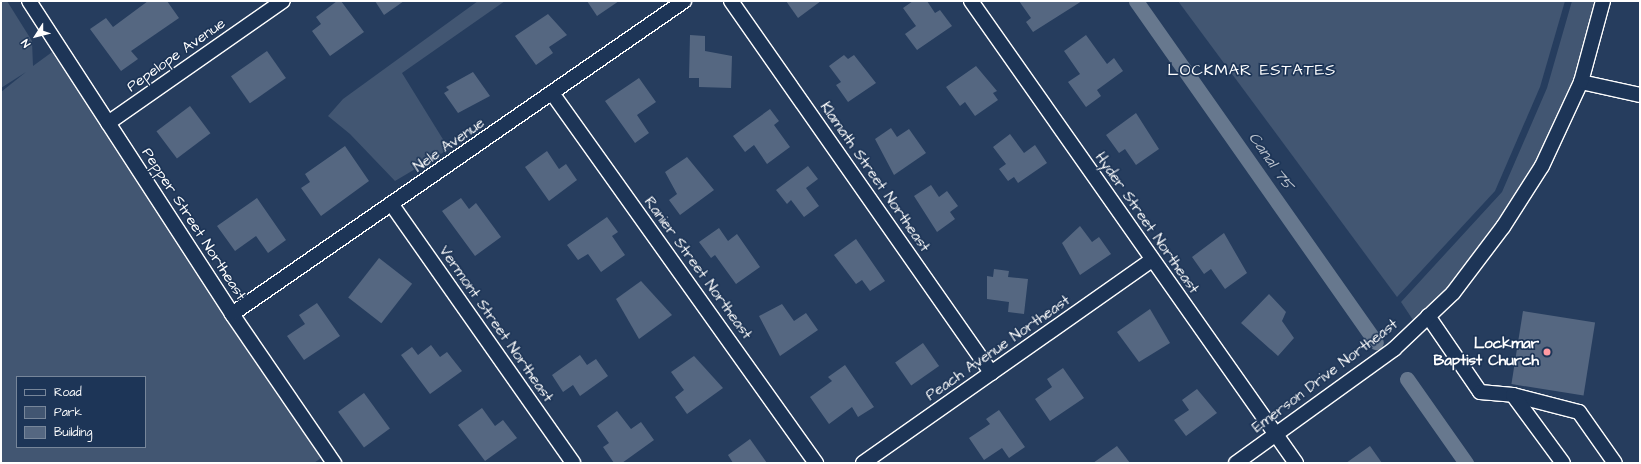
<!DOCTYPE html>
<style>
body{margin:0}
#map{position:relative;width:1641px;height:464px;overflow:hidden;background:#263d5e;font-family:"Architects Daughter",sans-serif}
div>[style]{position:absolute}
.green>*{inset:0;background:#425672}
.canal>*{height:15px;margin:-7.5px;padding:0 7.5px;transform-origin:7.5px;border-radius:7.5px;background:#67788e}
.building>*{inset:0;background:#556781;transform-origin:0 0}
.roads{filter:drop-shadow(1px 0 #fff) drop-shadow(-1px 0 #fff) drop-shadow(0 1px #fff) drop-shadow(0 -1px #fff)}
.minor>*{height:14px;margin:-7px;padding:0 7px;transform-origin:7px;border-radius:7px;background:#1d3557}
.dots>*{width:11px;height:11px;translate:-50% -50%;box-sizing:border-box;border:2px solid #1d3557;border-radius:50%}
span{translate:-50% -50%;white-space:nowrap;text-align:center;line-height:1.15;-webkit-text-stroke:3.5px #1d3557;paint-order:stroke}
.street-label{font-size:15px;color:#fff}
.poi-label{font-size:15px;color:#fff;font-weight:700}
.right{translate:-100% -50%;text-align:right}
.neighbourhood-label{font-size:16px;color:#fff;letter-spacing:1px}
.water-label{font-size:16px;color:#bbc2cc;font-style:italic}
.frame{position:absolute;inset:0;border:2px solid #fff;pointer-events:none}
.legend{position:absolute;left:16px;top:376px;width:130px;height:72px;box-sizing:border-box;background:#1d3557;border:1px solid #77869a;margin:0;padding:5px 7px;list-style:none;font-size:12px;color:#fff}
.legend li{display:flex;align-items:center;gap:8px;height:20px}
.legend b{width:20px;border:1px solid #77869a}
.north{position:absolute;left:16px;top:16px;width:40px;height:40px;-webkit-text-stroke:3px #1d3557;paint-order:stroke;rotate:234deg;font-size:11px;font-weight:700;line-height:16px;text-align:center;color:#fff}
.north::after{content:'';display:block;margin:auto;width:14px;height:18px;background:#fff;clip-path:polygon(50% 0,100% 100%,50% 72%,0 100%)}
</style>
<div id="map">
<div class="green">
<i style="clip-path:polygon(evenodd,1px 1px,7px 1px,32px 41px,33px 66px,59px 47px,328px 453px,314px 463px,1px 463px,1px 92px,26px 72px,1px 88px,1px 1px,17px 377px,145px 377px,145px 447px,17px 447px,17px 377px)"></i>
<i style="clip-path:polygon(478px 1px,505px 1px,402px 73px,449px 149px,395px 181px,350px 134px,328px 116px,343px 99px)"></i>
<i style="clip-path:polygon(1178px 1px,1565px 1px,1540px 87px,1495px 191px,1397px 297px)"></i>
<i style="clip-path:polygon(1572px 1px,1595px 1px,1573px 80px,1535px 163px,1497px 224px,1447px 288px,1413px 320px,1401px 302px,1502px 192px,1547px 88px)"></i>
</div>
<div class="canal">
<i style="left:1136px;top:1px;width:417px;rotate:54.9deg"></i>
<i style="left:1407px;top:379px;width:103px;rotate:54.9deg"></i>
</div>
<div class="building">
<i style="clip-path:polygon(148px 1px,167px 1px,179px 18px,131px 51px,138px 59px,121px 71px,90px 29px,106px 18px,113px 27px)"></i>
<i style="clip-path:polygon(337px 1px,341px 1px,364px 32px,330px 56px,312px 31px,321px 24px,316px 17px)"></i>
<i style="clip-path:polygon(375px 1px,404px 1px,384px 15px)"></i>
<i style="clip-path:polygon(587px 1px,619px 1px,597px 16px)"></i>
<i style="clip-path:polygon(786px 1px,821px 1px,798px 18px)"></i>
<i style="clip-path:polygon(913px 1px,927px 1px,935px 13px,940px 10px,952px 26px,917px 50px,905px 34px,916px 26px,903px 8px)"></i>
<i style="clip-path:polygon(1019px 1px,1082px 1px,1033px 32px,1026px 22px,1031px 18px)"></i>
<i style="clip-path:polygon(548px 14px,567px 35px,549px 47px,553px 53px,536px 65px,515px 36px)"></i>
<i style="clip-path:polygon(690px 35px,705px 36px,705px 51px,732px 56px,731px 88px,699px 87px,699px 78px,689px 78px)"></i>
<i style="clip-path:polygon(1086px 35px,1107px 64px,1114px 58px,1123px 71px,1097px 90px,1101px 96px,1086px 107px,1068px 82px,1080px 74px,1064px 51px)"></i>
<i style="left:267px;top:51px;width:33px;height:44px;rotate:55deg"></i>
<i style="clip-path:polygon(844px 55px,848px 59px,854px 55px,876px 83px,848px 102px,836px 85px,841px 82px,829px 66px)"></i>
<i style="clip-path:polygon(976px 66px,997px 91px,993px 93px,998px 100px,975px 116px,965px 102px,960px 106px,946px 87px)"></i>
<i style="clip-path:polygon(473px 72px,490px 96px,458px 113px,444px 93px,449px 90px,446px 87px)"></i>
<i style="clip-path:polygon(639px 78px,656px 102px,637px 115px,649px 133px,635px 143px,605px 101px)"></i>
<i style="left:190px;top:106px;width:34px;height:42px;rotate:53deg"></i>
<i style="clip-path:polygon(770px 109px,779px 121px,774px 125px,790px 147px,767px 164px,754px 145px,745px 152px,733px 136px)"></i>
<i style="clip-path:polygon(1136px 113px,1159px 149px,1136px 165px,1125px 149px,1119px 153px,1106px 135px)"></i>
<i style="clip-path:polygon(891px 128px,897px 137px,909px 129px,926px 153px,894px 175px,875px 139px)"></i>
<i style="clip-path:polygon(1010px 134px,1024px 153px,1035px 145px,1047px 163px,1018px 183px,1014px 177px,1008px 181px,999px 169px,1006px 164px,993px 147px)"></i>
<i style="clip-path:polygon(345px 146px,369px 181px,321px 216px,301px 188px,310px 182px,305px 174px)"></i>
<i style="clip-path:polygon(547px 151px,559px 169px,566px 164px,577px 180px,549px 201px,525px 167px)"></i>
<i style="clip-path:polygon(687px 157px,714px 190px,680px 215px,669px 200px,677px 194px,665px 172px)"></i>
<i style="clip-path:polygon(808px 166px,818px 179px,806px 188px,819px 206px,804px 217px,791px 200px,787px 204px,776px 190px)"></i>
<i style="clip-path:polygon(931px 185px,939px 197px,947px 191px,958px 206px,950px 212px,955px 219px,937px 232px,914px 196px)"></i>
<i style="clip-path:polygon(257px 198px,286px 240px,268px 253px,256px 236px,235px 251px,217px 226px)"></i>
<i style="clip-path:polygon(461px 198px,469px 209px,476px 203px,501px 237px,475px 256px,442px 211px)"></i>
<i style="clip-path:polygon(607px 217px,618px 232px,612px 236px,625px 255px,601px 272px,588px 254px,578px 260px,567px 245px)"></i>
<i style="clip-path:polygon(1080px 226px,1092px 242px,1099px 237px,1111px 254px,1080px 275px,1062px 243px)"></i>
<i style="clip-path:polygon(719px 228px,728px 241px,737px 234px,760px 267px,736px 284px,715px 255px,711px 258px,699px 242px)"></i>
<i style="clip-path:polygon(1224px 233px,1247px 273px,1225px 289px,1211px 269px,1204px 274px,1192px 257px)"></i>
<i style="clip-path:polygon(856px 239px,885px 281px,870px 291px,862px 280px,856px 284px,834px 255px)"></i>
<i style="left:379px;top:258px;width:42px;height:50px;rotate:38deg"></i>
<i style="clip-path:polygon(994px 269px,1009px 271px,1008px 277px,1028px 279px,1024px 314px,1008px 312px,1009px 302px,987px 299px,987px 276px,993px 277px)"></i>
<i style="clip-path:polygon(641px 281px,672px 315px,639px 339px,616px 299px)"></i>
<i style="clip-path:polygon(1269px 294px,1286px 312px,1282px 321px,1294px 338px,1278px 356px,1241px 323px)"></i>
<i style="clip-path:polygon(317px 303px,340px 336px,304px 360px,287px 336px,305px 324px,299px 315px)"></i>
<i style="clip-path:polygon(782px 304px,794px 321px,806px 313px,818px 330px,780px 356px,759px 316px)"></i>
<i style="clip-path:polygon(1150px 309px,1170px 343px,1139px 362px,1117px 332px)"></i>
<i style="left:1523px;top:311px;width:73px;height:74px;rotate:9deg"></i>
<i style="left:923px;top:343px;width:28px;height:34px;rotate:55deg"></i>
<i style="clip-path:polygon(431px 345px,440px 357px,447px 352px,462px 371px,430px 394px,401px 355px,412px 347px,418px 355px)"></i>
<i style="clip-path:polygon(580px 355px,587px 365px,596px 359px,608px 376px,580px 396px,573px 385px,563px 392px,552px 375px)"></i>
<i style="clip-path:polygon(694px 356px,723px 388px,687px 414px,675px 397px,684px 390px,671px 372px)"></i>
<i style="clip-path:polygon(845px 365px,874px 407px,858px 417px,852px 407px,829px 424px,810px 397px,832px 381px,828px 377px)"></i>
<i style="clip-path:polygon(1063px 368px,1084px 398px,1050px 421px,1035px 399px,1052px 387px,1047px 379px)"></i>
<i style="clip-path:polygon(1197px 389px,1217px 413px,1186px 436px,1174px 420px,1189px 410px,1182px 400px)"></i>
<i style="left:364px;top:393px;width:44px;height:32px;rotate:54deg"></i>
<i style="clip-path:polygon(482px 408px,495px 426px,503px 420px,517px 438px,485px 461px,458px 425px)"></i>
<i style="clip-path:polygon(999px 410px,1025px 447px,1009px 458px,1002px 448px,984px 460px,969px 438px,990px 424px,986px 419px)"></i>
<i style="clip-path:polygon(617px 411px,631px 429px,641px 422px,654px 440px,622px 463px,614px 463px,603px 447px,609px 443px,597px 426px)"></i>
<i style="clip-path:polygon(750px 439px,767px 463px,733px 463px,728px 455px)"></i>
<i style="clip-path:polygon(1117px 446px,1130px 463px,1093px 463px)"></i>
<i style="clip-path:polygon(1370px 446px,1382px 463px,1346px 463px)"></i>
</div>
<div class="roads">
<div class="minor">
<i style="left:29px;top:1px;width:373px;rotate:57deg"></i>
<i style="left:232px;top:314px;width:181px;rotate:55.6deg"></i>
<i style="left:731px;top:1px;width:454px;rotate:55deg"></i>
<i style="left:971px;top:1px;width:565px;rotate:54.88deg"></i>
<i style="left:1581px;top:82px;width:60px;rotate:12.4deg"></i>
<i style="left:552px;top:93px;width:455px;rotate:54.5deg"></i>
<i style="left:108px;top:123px;width:213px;rotate:-34.9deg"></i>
<i style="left:392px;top:205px;width:315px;rotate:54.9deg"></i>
<i style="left:232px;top:314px;width:550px;rotate:-34.7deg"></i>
<i style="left:1428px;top:316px;width:92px;rotate:55.6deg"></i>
<i style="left:1480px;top:392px;width:33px;rotate:5deg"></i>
<i style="left:1513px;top:395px;width:68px;rotate:14.4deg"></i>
<i style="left:1579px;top:412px;width:62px;rotate:54.8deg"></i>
<i style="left:1513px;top:395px;width:84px;rotate:53.7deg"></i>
<i style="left:863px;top:463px;width:353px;rotate:-35.1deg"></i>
<i style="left:1236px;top:463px;width:195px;rotate:-35.8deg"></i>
<i style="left:1394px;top:349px;width:81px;rotate:-43.5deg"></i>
<i style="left:1453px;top:293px;width:83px;rotate:-52.9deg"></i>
<i style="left:1503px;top:227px;width:72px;rotate:-57.4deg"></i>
<i style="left:1542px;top:166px;width:93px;rotate:-65.1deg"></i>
<i style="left:1581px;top:82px;width:84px;rotate:-74.8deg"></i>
</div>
</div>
<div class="dots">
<i style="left:1547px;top:352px;background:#ff9aa2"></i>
</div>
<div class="street-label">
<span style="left:176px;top:55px;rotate:-35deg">Pepelope Avenue</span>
<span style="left:449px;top:145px;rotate:-35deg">Nele Avenue</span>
<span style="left:875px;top:177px;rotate:55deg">Klamath Street Northeast</span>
<span style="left:1147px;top:223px;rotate:55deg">Hyder Street Northeast</span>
<span style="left:194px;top:224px;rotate:57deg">Pepper Street Northeast</span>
<span style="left:698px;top:268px;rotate:54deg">Ranier Street Northeast</span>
<span style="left:496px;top:324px;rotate:55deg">Vermont Street Northeast</span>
<span style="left:998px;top:348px;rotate:-35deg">Peach Avenue Northeast</span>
<span style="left:1325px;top:376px;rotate:-37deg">Emerson Drive Northeast</span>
</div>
<div class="poi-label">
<span class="right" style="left:1539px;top:352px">Lockmar<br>Baptist Church</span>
</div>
<div class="neighbourhood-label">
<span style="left:1252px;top:70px">LOCKMAR ESTATES</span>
</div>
<div class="water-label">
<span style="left:1271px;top:161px;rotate:55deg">Canal 75</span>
</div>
<div class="frame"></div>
<ul class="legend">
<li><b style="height:5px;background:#1d3557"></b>Road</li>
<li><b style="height:11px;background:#425672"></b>Park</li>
<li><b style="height:11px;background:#556781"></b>Building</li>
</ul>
<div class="north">N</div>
</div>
